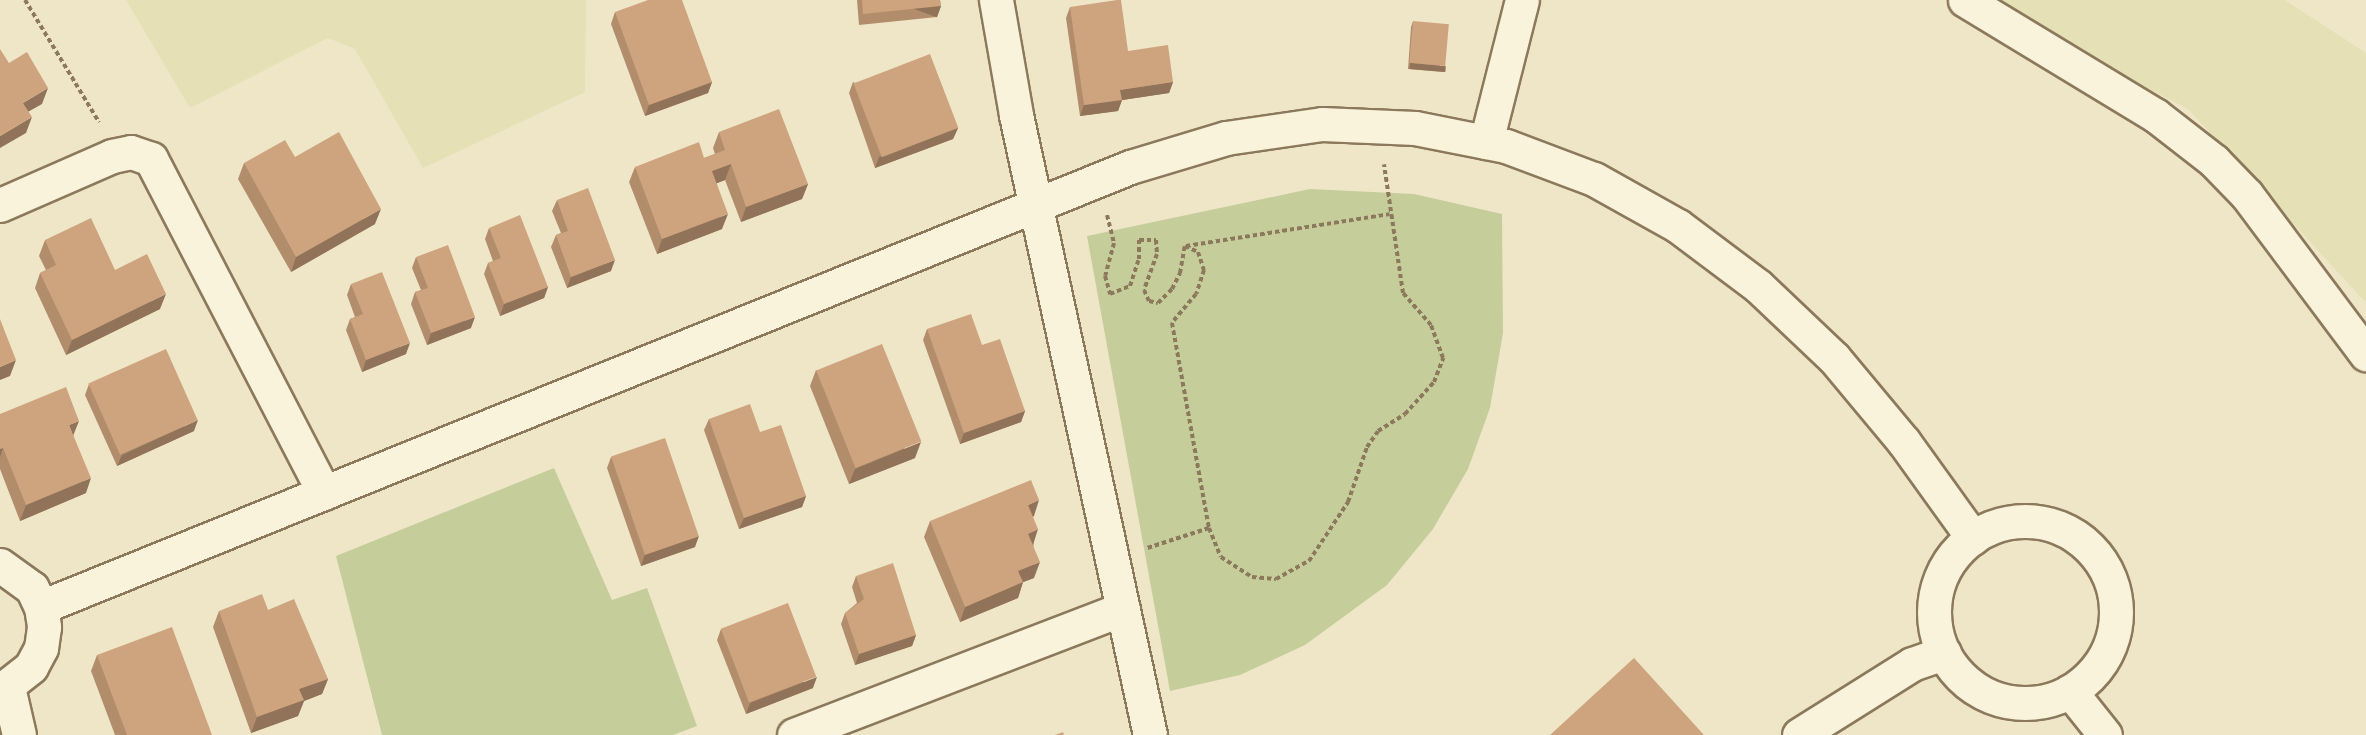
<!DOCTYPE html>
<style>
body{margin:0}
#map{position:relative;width:2366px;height:735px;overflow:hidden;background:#efe6c8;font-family:Georgia,serif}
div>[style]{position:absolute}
.farmland>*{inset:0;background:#e5e0b5}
.green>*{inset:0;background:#c5ce9b}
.path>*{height:4px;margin-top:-2px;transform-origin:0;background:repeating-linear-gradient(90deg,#8c795c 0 4.5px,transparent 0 7.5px)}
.roads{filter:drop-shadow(2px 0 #8c795c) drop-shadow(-2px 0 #8c795c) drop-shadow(0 2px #8c795c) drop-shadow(0 -2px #8c795c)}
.minor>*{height:33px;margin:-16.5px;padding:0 16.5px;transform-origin:16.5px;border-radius:16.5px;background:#f9f3dc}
.minor>.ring{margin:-16.5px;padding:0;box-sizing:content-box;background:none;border:33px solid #f9f3dc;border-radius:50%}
.wall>*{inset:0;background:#b18d6c}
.shaded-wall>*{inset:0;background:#907358;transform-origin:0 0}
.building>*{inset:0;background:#cea47e;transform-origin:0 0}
span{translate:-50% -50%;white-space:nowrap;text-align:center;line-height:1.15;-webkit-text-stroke:6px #f6f0d8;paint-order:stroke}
</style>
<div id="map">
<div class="farmland">
<i style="clip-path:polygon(126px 0,586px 0,585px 92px,423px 168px,355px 49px,328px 38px,190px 108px)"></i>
<i style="clip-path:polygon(1978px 0,2285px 0,2366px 53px,2366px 303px,2188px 109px)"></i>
</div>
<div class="green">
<i style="clip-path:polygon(1310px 189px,1414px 194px,1502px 214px,1503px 333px,1490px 408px,1468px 469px,1433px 529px,1387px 585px,1305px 645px,1240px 675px,1170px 691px,1087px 236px)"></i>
<i style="clip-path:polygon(554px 468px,612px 600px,647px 588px,697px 726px,673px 735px,382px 735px,336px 556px)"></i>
</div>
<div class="path">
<i style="left:25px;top:0;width:143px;rotate:58.8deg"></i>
<i style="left:1107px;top:215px;width:29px;rotate:76deg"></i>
<i style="left:1114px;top:243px;width:34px;rotate:105deg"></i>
<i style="left:1105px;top:276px;width:19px;rotate:74deg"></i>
<i style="left:1110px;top:294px;width:22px;rotate:-22deg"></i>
<i style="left:1130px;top:286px;width:28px;rotate:-72deg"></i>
<i style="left:1139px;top:259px;width:19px;rotate:-90deg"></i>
<i style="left:1139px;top:240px;width:17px"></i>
<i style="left:1156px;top:240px;width:14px;rotate:86deg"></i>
<i style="left:1157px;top:254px;width:38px;rotate:110deg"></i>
<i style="left:1144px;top:290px;width:12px;rotate:66deg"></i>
<i style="left:1149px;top:301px;width:9px;rotate:13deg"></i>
<i style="left:1158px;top:303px;width:20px;rotate:-45deg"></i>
<i style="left:1172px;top:289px;width:18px;rotate:-63deg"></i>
<i style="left:1180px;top:273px;width:27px;rotate:-80deg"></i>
<i style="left:1185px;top:246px;width:14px;rotate:25deg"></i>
<i style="left:1198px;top:252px;width:19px;rotate:72deg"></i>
<i style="left:1204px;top:270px;width:25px;rotate:108deg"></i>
<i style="left:1196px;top:294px;width:38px;rotate:130deg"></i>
<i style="left:1172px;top:323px;width:208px;rotate:79.8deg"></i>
<i style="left:1209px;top:528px;width:65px;rotate:162.1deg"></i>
<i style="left:1186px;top:246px;width:206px;rotate:-8.9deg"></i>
<i style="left:1209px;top:528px;width:31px;rotate:68deg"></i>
<i style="left:1221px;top:557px;width:37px;rotate:33deg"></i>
<i style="left:1252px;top:577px;width:24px;rotate:5deg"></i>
<i style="left:1276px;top:579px;width:38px;rotate:-29deg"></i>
<i style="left:1309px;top:561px;width:71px;rotate:-56.5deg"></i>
<i style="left:1348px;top:502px;width:58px;rotate:-70.9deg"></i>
<i style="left:1367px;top:447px;width:19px;rotate:-55deg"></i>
<i style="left:1378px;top:431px;width:32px;rotate:-32deg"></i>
<i style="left:1405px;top:414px;width:43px;rotate:-47.8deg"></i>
<i style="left:1434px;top:382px;width:26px;rotate:-69deg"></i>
<i style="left:1443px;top:358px;width:35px;rotate:-110deg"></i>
<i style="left:1431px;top:325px;width:43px;rotate:-131.2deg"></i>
<i style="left:1403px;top:293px;width:130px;rotate:-98.4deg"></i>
</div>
<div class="roads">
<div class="minor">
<i style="left:996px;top:0;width:117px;rotate:80.1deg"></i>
<i style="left:1016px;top:115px;width:634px;rotate:77.8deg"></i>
<i style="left:1965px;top:0;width:222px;rotate:31.2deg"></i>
<i style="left:2155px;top:115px;width:75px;rotate:37.9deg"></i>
<i style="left:2214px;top:161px;width:47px;rotate:45.9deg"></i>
<i style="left:2247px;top:195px;width:199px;rotate:53.2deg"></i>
<i style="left:1486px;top:142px;width:146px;rotate:-75.8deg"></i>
<i style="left:0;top:205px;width:122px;rotate:-23.6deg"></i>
<i style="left:112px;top:156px;width:19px;rotate:-12deg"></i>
<i style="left:131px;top:152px;width:21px;rotate:19deg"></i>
<i style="left:151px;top:159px;width:376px;rotate:62.6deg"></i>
<i class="ring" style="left:1934px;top:521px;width:149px;height:149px"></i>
<i style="left:0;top:565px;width:39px;rotate:36deg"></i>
<i style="left:32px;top:588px;width:21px;rotate:65deg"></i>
<i style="left:41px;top:607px;width:20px;rotate:81deg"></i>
<i style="left:44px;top:627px;width:21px;rotate:98deg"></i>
<i style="left:41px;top:648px;width:21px;rotate:118deg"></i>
<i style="left:31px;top:667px;width:39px;rotate:142deg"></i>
<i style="left:41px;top:607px;width:1175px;rotate:-22deg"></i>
<i style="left:1130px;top:167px;width:100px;rotate:-16.8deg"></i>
<i style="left:1226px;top:138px;width:97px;rotate:-8.3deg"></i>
<i style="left:1322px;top:124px;width:93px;rotate:2.5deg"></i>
<i style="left:1415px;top:128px;width:93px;rotate:11.2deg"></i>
<i style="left:1506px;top:146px;width:94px;rotate:20.6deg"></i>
<i style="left:1594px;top:179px;width:96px;rotate:29.2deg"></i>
<i style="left:1678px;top:226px;width:100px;rotate:36.9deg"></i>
<i style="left:1758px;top:286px;width:105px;rotate:43.5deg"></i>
<i style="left:1834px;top:358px;width:109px;rotate:50.2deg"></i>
<i style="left:1904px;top:442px;width:118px;rotate:54.3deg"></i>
<i style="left:8px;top:687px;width:49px;rotate:77.1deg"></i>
<i style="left:2070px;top:691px;width:56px;rotate:51.5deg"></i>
<i style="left:794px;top:735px;width:352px;rotate:-21deg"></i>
<i style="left:1799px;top:735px;width:133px;rotate:-32.1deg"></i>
<i style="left:1912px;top:664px;width:34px;rotate:-19deg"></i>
</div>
</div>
<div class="wall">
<i style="clip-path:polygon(857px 0,940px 0,941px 6px,937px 17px,859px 25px)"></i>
<i style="clip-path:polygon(1070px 7px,1128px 51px,1173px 82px,1169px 93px,1122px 100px,1118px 111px,1080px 116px,1066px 18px)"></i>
<i style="clip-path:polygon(615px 12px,712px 82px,708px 93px,645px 116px,611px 24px)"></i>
<i style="clip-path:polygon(1413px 21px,1444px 72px,1408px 69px,1411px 27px)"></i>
<i style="clip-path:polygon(853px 82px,958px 128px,953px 139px,875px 168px,849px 93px)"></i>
<i style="clip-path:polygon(719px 132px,808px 184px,802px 199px,741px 222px,725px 180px,717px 183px,722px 229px,657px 254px,629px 182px,635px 167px,704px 158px,715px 154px,713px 148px)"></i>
<i style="clip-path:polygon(244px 163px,375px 224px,291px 272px,238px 179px)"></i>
<i style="clip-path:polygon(557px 200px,611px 271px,567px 288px,551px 247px,556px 235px,561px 233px,552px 211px)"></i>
<i style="clip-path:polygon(489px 228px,548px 287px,544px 298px,500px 316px,484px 274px,488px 263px,493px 261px,485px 239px)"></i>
<i style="clip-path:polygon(45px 240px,115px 270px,160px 309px,66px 355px,35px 288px,40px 273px,46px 270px,39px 256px)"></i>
<i style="clip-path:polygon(416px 257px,471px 328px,427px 345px,411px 304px,415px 292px,421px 290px,412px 268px)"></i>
<i style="clip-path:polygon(351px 284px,406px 354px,362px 372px,346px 330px,350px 319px,355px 317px,347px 295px)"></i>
<i style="clip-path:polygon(927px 329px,982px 345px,1025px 411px,1021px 422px,960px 444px,923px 340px)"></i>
<i style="clip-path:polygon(816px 370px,915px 458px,849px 484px,810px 386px)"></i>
<i style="clip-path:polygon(89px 384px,194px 431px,117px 466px,85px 395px)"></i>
<i style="clip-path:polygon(0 414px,73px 435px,86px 493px,20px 521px,0 469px)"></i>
<i style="clip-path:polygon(709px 419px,760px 432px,806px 496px,802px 507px,739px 529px,704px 430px)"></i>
<i style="clip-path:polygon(611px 457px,695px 547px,641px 566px,607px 468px)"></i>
<i style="clip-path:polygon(1033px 516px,1034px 578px,1023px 582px,1018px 598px,960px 622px,924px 537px,930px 521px,1034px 516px)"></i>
<i style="clip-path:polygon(856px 576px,916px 635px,912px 646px,855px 665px,841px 624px,845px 613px,857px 603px,852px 587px)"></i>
<i style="clip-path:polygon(268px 610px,328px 679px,322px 694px,304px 701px,298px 716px,251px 733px,213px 627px,219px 611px)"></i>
<i style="clip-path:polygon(721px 629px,813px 688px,746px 714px,717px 640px)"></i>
<i style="clip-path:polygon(97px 655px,212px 735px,115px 735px,91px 671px)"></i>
</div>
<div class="shaded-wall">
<i style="left:941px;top:6px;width:12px;height:78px;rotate:110deg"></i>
<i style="left:1410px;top:63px;width:36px;height:6px;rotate:5deg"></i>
<i style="clip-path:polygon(712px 82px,708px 93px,645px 116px,649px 105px)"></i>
<i style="clip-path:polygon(1173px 82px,1169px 93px,1116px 101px,1120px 90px)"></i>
<i style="clip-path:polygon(48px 88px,42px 104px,17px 118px,23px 103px)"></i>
<i style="clip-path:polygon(1122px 100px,1118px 111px,1080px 116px,1084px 105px)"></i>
<i style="clip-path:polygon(32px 117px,26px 133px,0 148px,0 136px)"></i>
<i style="clip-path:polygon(958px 128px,953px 139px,875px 168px,879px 157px)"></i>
<i style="clip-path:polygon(731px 164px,725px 180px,707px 187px,712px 171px)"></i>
<i style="clip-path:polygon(808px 184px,802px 199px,741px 222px,746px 207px)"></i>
<i style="clip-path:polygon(381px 209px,375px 224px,291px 272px,296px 257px)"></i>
<i style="clip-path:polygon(728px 214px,722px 229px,657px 254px,662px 239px)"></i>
<i style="clip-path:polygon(615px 260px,611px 271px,567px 288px,571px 277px)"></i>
<i style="clip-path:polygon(548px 287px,544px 298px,500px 316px,504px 304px)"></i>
<i style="clip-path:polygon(166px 294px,160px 309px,66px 355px,72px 340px)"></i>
<i style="clip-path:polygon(475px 317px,471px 328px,427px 345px,431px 333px)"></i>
<i style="clip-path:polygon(410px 343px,406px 354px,362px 372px,366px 360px)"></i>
<i style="clip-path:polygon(16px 360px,10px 376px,0 380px,0 367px)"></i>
<i style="clip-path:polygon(1025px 411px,1021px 422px,960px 444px,964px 433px)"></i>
<i style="clip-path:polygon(198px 420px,194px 431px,117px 466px,122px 455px)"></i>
<i style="clip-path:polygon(79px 421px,73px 436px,69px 425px)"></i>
<i style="clip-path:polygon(921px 442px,915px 458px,849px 484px,855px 469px)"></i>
<i style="clip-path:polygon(3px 448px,0 457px,0 449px)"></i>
<i style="clip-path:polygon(91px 478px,86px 493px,20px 521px,26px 505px)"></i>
<i style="clip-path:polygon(806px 496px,802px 507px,739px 529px,744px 518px)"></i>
<i style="clip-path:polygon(1039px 500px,1034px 516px,1022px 521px,1028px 505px)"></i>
<i style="clip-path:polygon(1038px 529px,1033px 545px,1028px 534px)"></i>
<i style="clip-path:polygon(699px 536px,695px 547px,641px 566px,645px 554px)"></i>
<i style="clip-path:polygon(1040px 562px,1034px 578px,1013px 586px,1018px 571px)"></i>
<i style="clip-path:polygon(1023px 582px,1018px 598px,960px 622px,965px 607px)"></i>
<i style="clip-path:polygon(916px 635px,912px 646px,855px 665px,859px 654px)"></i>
<i style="clip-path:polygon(817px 677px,813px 688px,746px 714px,750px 703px)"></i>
<i style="clip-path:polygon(328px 679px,322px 694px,304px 701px,298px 716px,251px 733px,257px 717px,299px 689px)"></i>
</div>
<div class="building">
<i style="clip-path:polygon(648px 0,682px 0,712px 82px,649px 105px,615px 12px)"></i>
<i style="clip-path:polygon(862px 0,940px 0,941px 6px,863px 14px)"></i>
<i style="clip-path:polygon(1117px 0,1121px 0,1128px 51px,1168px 45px,1173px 82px,1120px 90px,1122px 100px,1084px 105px,1070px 7px)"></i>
<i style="left:1413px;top:21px;width:36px;height:42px;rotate:5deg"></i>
<i style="clip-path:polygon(0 49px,9px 63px,27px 52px,48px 88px,23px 103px,32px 117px,0 136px)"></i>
<i style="left:930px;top:54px;width:79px;height:82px;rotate:69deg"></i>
<i style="clip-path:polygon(779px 109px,808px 184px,746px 207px,731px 164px,712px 171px,728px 214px,662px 239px,635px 167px,699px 142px,704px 158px,725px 150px,719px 132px)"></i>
<i style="clip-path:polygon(339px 132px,381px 209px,296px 257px,244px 163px,285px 140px,295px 157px)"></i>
<i style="clip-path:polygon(588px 188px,615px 260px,571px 277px,556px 235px,568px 231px,557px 200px)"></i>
<i style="clip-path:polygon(520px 215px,548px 287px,504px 304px,488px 263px,501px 258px,489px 228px)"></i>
<i style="clip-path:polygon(91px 218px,115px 270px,147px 254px,166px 294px,72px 340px,40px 273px,56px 265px,45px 240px)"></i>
<i style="clip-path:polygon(448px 245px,475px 317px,431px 333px,415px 292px,428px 288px,416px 257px)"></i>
<i style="clip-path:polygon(382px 272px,410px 343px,366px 360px,350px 319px,363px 314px,351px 284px)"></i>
<i style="clip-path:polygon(971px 314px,982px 345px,1000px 339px,1025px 411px,964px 433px,927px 329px)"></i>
<i style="clip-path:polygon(0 319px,16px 360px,0 367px)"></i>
<i style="left:882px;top:344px;width:105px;height:71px;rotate:68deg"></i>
<i style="left:166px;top:349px;width:78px;height:85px;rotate:66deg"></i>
<i style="clip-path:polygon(66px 387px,79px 421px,69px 425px,91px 478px,26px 505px,3px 448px,0 449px,0 414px)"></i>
<i style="clip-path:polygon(750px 404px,760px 432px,781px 425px,806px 496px,744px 518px,709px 419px)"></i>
<i style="left:665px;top:438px;width:104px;height:57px;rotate:71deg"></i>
<i style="clip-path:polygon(1031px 480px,1039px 500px,1028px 505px,1038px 529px,1028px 534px,1040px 562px,1018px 571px,1023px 582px,965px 607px,930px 521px)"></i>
<i style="clip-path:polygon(893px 563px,916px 635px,859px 654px,845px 613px,864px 599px,856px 576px)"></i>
<i style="clip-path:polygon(262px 594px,268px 610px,294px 599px,328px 679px,299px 689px,304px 700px,257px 717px,219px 611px)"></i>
<i style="left:788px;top:603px;width:79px;height:72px;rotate:69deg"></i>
<i style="clip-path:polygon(172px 627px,212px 735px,127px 735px,97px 655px)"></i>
<i style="clip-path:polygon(1634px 658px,1704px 735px,1550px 735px)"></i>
<i style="clip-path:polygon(1063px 732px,1064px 735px,1055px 735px)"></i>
</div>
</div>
